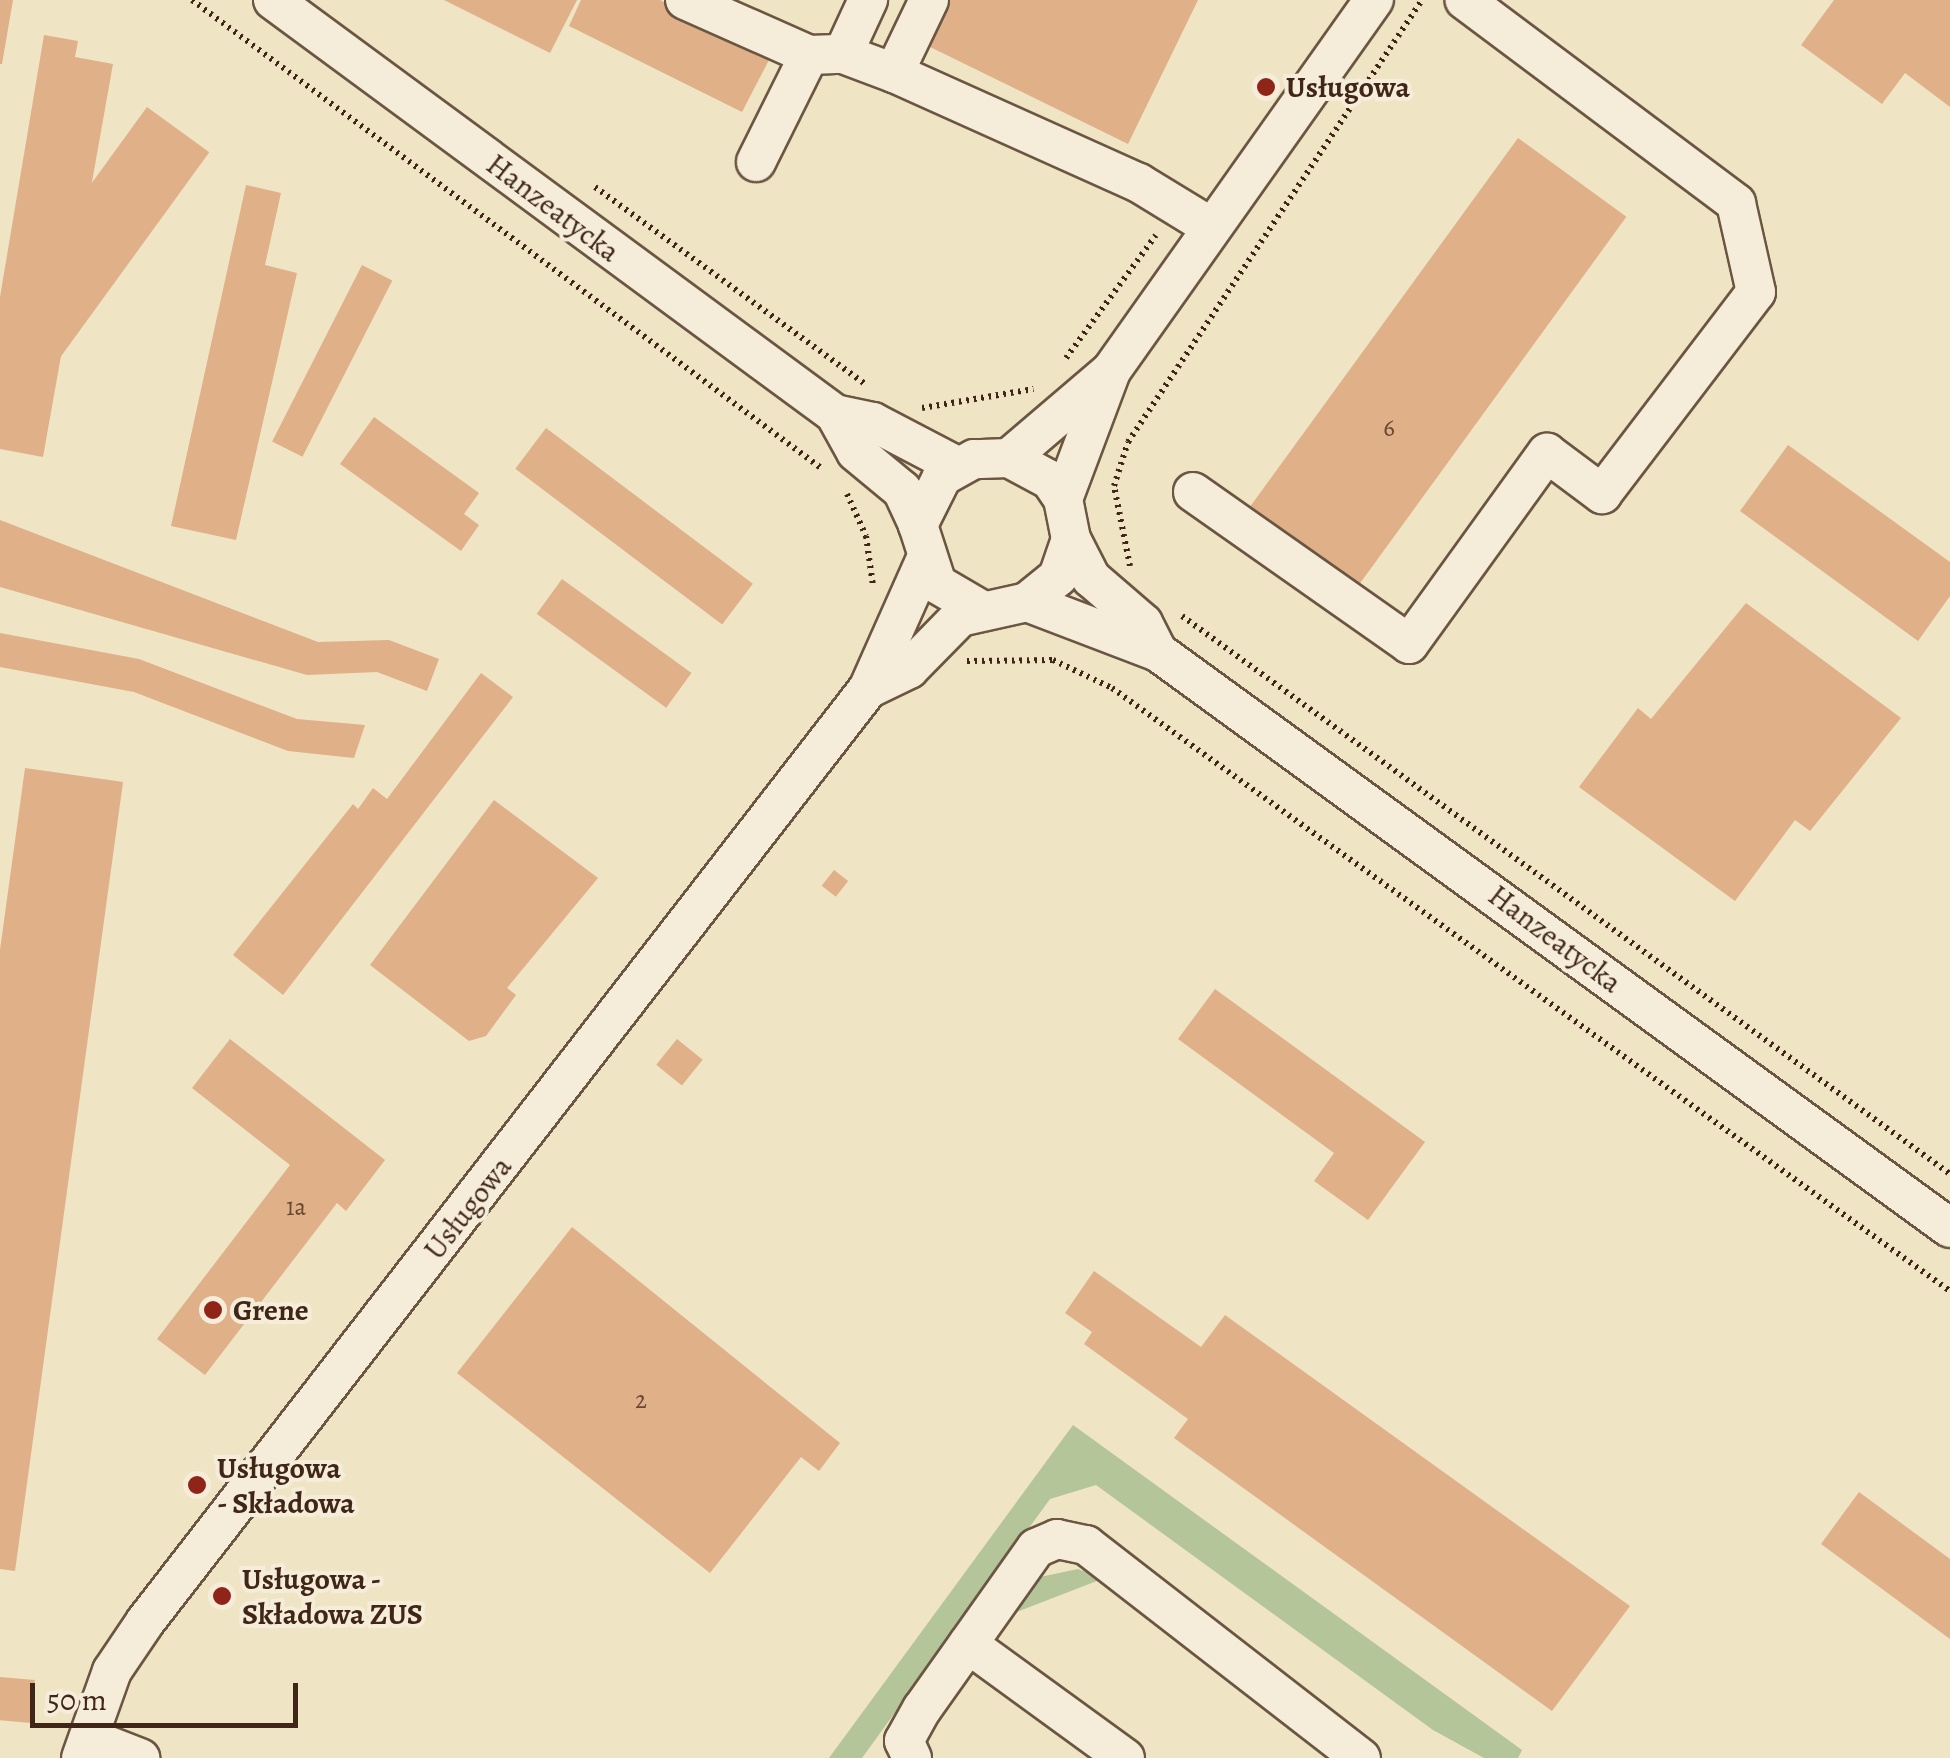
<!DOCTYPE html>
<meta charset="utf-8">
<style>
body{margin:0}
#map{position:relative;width:1950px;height:1758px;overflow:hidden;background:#efe4c4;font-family:Alegreya,serif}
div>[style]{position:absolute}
.green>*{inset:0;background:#b3c599}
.building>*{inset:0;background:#e0b089;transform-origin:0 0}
.path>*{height:6px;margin-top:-3px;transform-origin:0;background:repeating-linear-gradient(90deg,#3f2616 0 2.5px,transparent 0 7.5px)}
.roads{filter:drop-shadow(2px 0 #6b5642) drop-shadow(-2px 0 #6b5642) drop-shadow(0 2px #6b5642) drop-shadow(0 -2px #6b5642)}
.minor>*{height:38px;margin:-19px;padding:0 19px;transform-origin:19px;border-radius:19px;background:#f5edd9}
.dots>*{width:28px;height:28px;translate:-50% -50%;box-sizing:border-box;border:5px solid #f5edd9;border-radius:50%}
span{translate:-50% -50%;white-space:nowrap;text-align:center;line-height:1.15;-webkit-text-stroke:8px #f5edd9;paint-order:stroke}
.number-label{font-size:25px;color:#674833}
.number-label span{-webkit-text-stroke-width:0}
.poi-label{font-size:30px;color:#3f2616;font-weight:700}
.left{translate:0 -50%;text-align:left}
.street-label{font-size:30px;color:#3f2616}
.scale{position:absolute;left:30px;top:1683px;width:268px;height:45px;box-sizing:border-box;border:5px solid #3f2616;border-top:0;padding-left:12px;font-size:30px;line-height:35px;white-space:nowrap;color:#3f2616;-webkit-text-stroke:8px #f5edd9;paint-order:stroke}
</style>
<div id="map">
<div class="green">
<i style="clip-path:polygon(1073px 1425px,1522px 1750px,1518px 1758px,1484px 1758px,1433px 1730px,1096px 1485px,1050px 1499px,862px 1758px,829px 1758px)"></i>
<i style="clip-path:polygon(1078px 1569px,1102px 1579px,1014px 1613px,1040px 1577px)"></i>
</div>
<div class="building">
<i style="clip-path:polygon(0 0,13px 0,2px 64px,0 64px)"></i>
<i style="clip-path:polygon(444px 0,577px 0,550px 53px)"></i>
<i style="clip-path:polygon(581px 0,660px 0,771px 56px,742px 112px,569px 26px)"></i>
<i style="clip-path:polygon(946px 0,1198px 0,1128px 144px,924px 44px)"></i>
<i style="clip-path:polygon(1834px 0,1950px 0,1950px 107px,1905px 73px,1882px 104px,1801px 45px)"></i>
<i style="clip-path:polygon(44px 35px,78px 41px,75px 57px,113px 64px,43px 457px,0 449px,0 297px)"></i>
<i style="left:147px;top:107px;width:77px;height:400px;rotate:36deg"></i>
<i style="left:1518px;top:138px;width:134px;height:455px;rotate:36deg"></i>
<i style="clip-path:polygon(246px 185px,281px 193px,265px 265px,297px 273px,236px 540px,171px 526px)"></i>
<i style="left:362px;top:265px;width:34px;height:198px;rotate:27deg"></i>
<i style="clip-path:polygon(374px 417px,479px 493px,464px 514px,479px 525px,461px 551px,340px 464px)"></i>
<i style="left:546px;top:428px;width:259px;height:51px;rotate:37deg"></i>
<i style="clip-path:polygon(1788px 445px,1950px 562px,1950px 596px,1918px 641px,1740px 511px)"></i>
<i style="clip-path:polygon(0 520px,318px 642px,389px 640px,439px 659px,427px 691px,377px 672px,307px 675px,0 587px)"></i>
<i style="left:562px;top:579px;width:160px;height:43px;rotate:36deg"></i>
<i style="clip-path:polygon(1746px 603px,1901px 718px,1810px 831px,1795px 820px,1735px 901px,1579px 787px,1638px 708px,1651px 719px)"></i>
<i style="clip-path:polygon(0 633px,139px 659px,297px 719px,365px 725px,354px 758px,288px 751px,134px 692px,0 667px)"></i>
<i style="clip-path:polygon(481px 673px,513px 697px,283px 995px,233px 955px,353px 804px,358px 809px,373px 788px,387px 799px)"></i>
<i style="clip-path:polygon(25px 768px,123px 782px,15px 1571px,0 1569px,0 950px)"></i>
<i style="clip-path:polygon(494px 800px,598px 878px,507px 988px,516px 995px,486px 1036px,469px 1041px,370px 965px)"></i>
<i style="left:834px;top:870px;width:18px;height:20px;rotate:38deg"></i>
<i style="clip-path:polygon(1215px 989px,1425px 1142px,1368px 1220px,1314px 1181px,1334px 1153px,1178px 1039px)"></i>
<i style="clip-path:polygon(230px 1039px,385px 1160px,346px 1211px,337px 1203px,205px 1375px,157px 1339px,290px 1165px,192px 1088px)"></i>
<i style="left:677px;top:1039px;width:33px;height:33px;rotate:39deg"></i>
<i style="clip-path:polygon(572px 1227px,840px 1443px,819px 1471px,801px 1457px,710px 1573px,457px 1373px)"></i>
<i style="clip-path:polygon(1094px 1271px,1201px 1347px,1225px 1315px,1630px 1606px,1552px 1711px,1174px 1438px,1188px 1419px,1084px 1344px,1092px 1332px,1065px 1313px)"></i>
<i style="clip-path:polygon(1859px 1492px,1950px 1559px,1950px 1639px,1821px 1544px)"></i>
<i style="left:0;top:1677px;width:35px;height:43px;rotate:5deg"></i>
</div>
<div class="path">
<i style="left:192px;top:0;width:784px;rotate:36.65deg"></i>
<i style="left:595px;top:187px;width:333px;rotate:36.1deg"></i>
<i style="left:1066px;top:358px;width:152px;rotate:-53.8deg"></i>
<i style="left:922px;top:408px;width:113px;rotate:-9.7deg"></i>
<i style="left:847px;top:494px;width:46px;rotate:65.7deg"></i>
<i style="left:866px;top:536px;width:50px;rotate:82deg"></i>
<i style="left:1130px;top:566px;width:82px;rotate:-101.3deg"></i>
<i style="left:1114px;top:486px;width:46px;rotate:-72.3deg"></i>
<i style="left:1128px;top:442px;width:531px;rotate:-56.37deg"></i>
<i style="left:1182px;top:616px;width:949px;rotate:36deg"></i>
<i style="left:967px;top:661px;width:86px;rotate:-0.7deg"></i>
<i style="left:1053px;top:660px;width:65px;rotate:25.4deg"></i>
<i style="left:1112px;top:688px;width:1032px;rotate:35.74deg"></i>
</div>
<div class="roads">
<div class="minor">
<i style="left:273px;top:0;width:698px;rotate:36.38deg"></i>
<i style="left:835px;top:414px;width:39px;rotate:12deg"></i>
<i style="left:873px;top:422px;width:95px;rotate:27.6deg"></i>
<i style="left:685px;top:0;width:136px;rotate:23.9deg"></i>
<i style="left:809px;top:55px;width:34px;rotate:-2deg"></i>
<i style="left:843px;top:54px;width:54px;rotate:20.4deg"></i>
<i style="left:894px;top:73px;width:269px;rotate:24.2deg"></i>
<i style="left:1139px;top:183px;width:84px;rotate:31.4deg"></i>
<i style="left:843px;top:54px;width:60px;rotate:-65.2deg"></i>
<i style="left:894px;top:73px;width:81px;rotate:-64.4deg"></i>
<i style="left:756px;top:162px;width:119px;rotate:-63.6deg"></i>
<i style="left:835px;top:414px;width:43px;rotate:61.1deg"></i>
<i style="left:856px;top:452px;width:60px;rotate:39.6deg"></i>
<i style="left:902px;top:490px;width:38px;rotate:65deg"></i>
<i style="left:1009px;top:458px;width:134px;rotate:-40.5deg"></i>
<i style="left:1193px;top:492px;width:264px;rotate:35.1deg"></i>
<i style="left:1409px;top:644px;width:236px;rotate:-54.2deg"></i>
<i style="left:1547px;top:453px;width:69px;rotate:36.7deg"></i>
<i style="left:1602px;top:494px;width:254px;rotate:-52.7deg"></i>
<i style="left:1756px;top:292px;width:91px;rotate:-102.7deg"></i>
<i style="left:1736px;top:203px;width:339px;rotate:-143.2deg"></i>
<i style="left:1063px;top:499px;width:137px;rotate:-69.4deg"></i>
<i style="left:1111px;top:371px;width:455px;rotate:-54.7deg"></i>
<i style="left:1071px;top:539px;width:44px;rotate:62.9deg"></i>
<i style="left:1091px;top:578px;width:69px;rotate:40.9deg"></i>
<i style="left:1143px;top:623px;width:33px;rotate:63deg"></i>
<i style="left:1158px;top:652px;width:979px;rotate:36.03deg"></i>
<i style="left:1027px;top:602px;width:140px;rotate:20.9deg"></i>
<i style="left:868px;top:689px;width:46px;rotate:-26deg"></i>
<i style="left:909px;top:669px;width:73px;rotate:-45.6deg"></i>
<i style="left:960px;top:617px;width:69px;rotate:-12.6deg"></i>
<i style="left:1027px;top:602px;width:40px;rotate:-39deg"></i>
<i style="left:1058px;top:577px;width:40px;rotate:-71.1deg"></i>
<i style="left:1071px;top:539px;width:41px;rotate:-101.3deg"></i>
<i style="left:1063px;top:499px;width:23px;rotate:-124deg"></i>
<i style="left:1050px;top:480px;width:47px;rotate:-151.8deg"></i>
<i style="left:1009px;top:458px;width:35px;rotate:178deg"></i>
<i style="left:974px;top:459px;width:37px;rotate:151deg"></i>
<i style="left:942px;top:477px;width:54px;rotate:116.6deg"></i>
<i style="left:918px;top:525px;width:62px;rotate:72.1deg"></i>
<i style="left:937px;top:584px;width:50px;rotate:30.2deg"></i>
<i style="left:968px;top:1644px;width:194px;rotate:36deg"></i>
<i style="left:91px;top:1739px;width:53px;rotate:21.2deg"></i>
<i style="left:81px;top:1758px;width:92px;rotate:-70.4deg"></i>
<i style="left:112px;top:1671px;width:59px;rotate:-56deg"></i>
<i style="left:145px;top:1622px;width:1180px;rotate:-52.23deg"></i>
<i style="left:868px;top:689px;width:138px;rotate:-66deg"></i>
<i style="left:912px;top:1758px;width:19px;rotate:-115deg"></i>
<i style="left:904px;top:1741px;width:37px;rotate:-61deg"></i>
<i style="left:922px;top:1709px;width:197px;rotate:-54.7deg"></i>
<i style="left:1036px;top:1548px;width:23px;rotate:-23deg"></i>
<i style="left:1057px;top:1539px;width:30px;rotate:12deg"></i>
<i style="left:1086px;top:1545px;width:348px;rotate:37.8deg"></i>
</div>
</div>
<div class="dots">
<i style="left:1266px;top:87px;background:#8f2418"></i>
<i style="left:213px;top:1310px;background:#8f2418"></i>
<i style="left:197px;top:1485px;background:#8f2418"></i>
<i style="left:222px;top:1596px;background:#8f2418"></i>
</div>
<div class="number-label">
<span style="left:1389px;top:428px">6</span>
<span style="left:296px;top:1207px">1a</span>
<span style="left:641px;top:1400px">2</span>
</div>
<div class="poi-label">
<span class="left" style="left:1286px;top:87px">Usługowa</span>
<span class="left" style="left:233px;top:1310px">Grene</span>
<span class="left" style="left:217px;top:1485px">Usługowa<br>- Składowa</span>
<span class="left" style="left:242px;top:1596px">Usługowa -<br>Składowa ZUS</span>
</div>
<div class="street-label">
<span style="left:553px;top:208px;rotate:37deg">Hanzeatycka</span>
<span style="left:1555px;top:939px;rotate:37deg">Hanzeatycka</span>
<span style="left:468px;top:1208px;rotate:-52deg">Usługowa</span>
</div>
<div class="scale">50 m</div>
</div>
